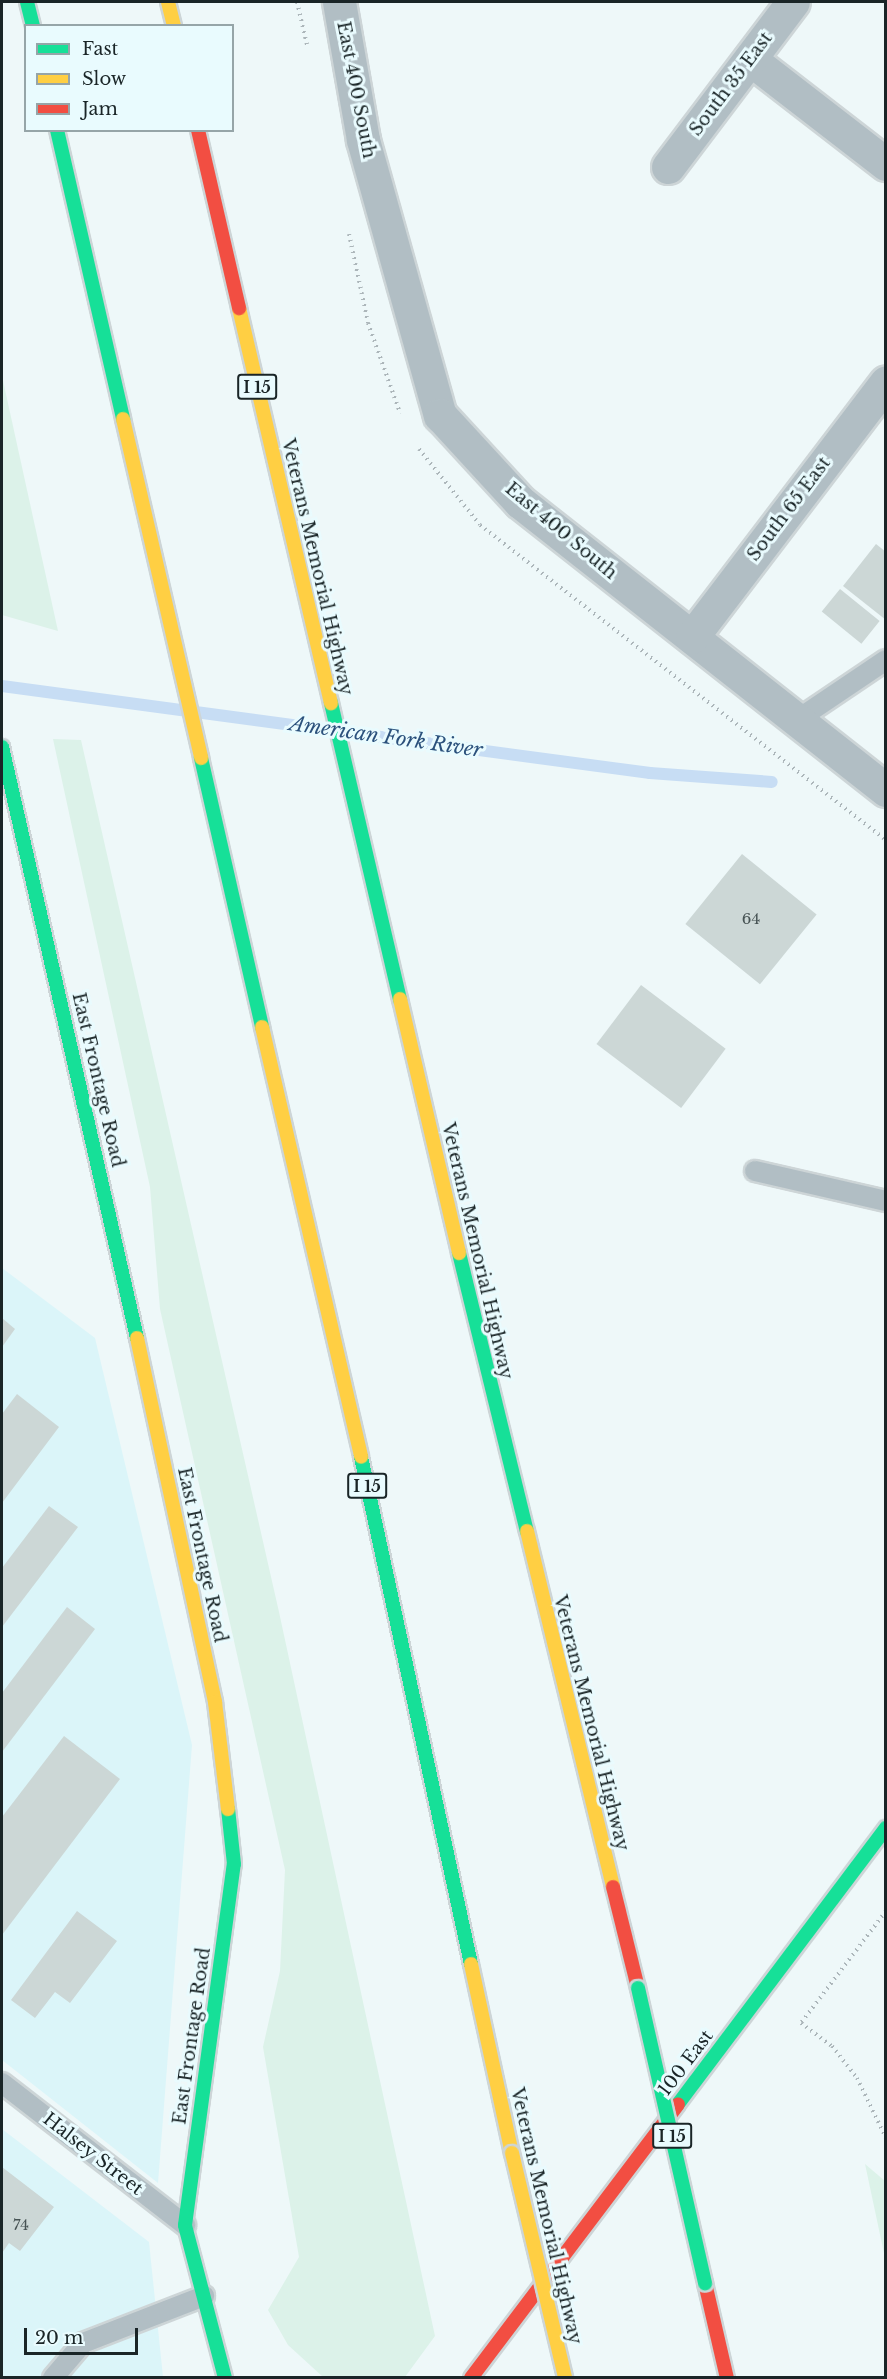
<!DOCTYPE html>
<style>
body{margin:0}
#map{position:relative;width:887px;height:2379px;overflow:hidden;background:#eef8f9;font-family:"Libre Baskerville",serif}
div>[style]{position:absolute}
.built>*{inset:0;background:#dbf5f9}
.green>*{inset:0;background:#dcf2e9}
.stream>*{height:12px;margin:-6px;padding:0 6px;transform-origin:6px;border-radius:6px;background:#c7ddf4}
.building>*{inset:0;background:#ccd7d6;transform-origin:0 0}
.path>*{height:4px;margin-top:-2px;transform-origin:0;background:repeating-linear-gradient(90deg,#acb6ba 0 1.5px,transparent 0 6px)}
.roads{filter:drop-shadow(2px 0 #cdd5d7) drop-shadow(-2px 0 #cdd5d7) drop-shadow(0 2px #cdd5d7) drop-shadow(0 -2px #cdd5d7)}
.lane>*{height:20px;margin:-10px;padding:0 10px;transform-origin:10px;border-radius:10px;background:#b1bec4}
.street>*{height:33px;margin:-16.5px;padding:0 16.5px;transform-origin:16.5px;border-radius:16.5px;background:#b1bec4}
.fast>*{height:14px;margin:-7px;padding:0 7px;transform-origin:7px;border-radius:7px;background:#16e098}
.slow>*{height:14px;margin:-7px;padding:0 7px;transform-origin:7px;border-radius:7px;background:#ffcf43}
.jam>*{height:14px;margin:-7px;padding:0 7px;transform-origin:7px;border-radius:7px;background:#f24e42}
.bridges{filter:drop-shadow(2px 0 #cdd5d7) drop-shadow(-2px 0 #cdd5d7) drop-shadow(0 2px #cdd5d7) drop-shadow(0 -2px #cdd5d7)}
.fast-bridge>*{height:14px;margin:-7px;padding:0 7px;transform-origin:7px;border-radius:7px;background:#16e098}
.slow-bridge>*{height:14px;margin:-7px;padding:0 7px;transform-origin:7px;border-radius:7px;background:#ffcf43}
span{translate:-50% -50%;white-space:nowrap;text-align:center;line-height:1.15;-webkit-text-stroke:6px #e9fbfe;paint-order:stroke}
.number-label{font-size:15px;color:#465253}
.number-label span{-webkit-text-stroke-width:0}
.shield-label span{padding:2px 4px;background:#e9fbfe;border:2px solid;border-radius:4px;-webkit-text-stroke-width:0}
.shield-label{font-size:16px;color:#1a2527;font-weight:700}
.street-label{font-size:18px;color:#1a2527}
.water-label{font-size:20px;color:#2b517c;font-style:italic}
.frame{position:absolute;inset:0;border:3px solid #1a2527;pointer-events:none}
.legend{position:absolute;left:24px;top:24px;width:210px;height:108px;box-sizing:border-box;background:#e9fbfe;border:2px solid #96a5a8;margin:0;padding:8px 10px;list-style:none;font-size:18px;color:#1a2527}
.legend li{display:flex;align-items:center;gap:12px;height:30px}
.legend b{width:30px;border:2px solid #96a5a8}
.scale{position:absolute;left:24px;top:2328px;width:114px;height:27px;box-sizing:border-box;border:3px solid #1a2527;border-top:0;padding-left:8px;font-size:18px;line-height:21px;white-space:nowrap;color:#1a2527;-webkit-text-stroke:4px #e9fbfe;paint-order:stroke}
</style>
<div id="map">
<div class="built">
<i style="clip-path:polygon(2px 1268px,95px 1338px,192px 1745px,158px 2183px,2px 2060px)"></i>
<i style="clip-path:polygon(2px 2129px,149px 2242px,163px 2377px,2px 2377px)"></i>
</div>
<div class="green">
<i style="clip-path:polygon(2px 376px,58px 631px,2px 615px)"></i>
<i style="clip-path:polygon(53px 739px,81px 740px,279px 1612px,435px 2336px,405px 2377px,323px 2377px,288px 2345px,268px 2310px,299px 2257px,263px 2047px,280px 1971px,285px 1870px,160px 1309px,150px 1187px)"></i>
<i style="clip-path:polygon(865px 2164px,885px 2181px,885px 2258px)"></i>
</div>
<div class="stream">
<i style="left:2px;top:686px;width:654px;rotate:7.65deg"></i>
<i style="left:650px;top:773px;width:122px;rotate:4.2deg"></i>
</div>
<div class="building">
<i style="clip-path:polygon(876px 544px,886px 552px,886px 620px,843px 586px)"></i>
<i style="left:840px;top:589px;width:51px;height:29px;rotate:39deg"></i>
<i style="left:742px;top:854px;width:96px;height:90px;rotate:39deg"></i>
<i style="left:641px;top:985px;width:106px;height:74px;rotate:37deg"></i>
<i style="clip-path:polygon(2px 1318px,15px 1329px,2px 1347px)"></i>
<i style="clip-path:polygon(17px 1394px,59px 1427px,2px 1503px,2px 1414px)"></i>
<i style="clip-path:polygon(49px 1506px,78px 1527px,2px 1627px,2px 1568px)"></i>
<i style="clip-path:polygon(67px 1607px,95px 1629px,2px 1752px,2px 1693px)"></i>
<i style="clip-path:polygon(64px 1736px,120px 1779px,2px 1935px,2px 1817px)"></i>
<i style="clip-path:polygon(77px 1911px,117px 1941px,70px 2003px,55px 1992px,35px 2018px,11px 2000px)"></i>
<i style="clip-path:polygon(2px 2167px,54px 2207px,20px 2251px,9px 2243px,2px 2253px)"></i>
</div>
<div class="path">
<i style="left:297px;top:2px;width:44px;rotate:76.9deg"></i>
<i style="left:349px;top:234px;width:91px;rotate:77.9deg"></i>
<i style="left:368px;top:323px;width:96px;rotate:70.4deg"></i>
<i style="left:419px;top:449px;width:97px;rotate:51.2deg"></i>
<i style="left:480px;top:525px;width:514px;rotate:37.81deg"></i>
<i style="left:886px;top:1911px;width:141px;rotate:127.2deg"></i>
<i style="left:801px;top:2023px;width:39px;rotate:37deg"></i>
<i style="left:832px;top:2046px;width:41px;rotate:52deg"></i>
<i style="left:857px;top:2078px;width:67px;rotate:64.2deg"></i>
</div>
<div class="roads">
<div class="lane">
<i style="left:797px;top:720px;width:107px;rotate:-34deg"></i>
<i style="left:755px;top:1171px;width:134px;rotate:12.9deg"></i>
<i style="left:2px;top:2083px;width:232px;rotate:37.8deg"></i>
<i style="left:53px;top:2378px;width:46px;rotate:-49.4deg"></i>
<i style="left:83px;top:2343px;width:130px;rotate:-21.2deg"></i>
</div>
<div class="street">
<i style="left:339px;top:2px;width:140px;rotate:80.1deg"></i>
<i style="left:363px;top:140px;width:286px;rotate:74.4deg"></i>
<i style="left:440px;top:415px;width:118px;rotate:47.4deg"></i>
<i style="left:520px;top:502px;width:466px;rotate:38.2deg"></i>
<i style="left:750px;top:59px;width:172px;rotate:37.7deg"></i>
<i style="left:668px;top:167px;width:207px;rotate:-52.9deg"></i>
<i style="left:692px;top:637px;width:320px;rotate:-52.7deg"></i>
</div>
<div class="fast">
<i style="left:27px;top:2px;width:25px;rotate:76deg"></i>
<i style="left:57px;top:130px;width:296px;rotate:77.1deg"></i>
<i style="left:331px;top:703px;width:304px;rotate:76.9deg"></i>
<i style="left:2px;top:747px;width:606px;rotate:77.13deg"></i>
<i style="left:201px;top:758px;width:276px;rotate:77.2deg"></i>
<i style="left:459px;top:1253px;width:286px;rotate:76.3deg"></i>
<i style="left:361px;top:1457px;width:519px;rotate:77.76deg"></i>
<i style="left:678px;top:2104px;width:346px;rotate:-53deg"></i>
<i style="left:225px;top:2378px;width:158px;rotate:-104.7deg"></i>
<i style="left:185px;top:2225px;width:364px;rotate:-82.3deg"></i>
<i style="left:234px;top:1864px;width:55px;rotate:-96.2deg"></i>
</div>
<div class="slow">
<i style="left:168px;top:2px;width:25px;rotate:76deg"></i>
<i style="left:239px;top:308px;width:406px;rotate:76.9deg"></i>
<i style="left:123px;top:419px;width:348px;rotate:77deg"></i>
<i style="left:400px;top:999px;width:261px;rotate:76.9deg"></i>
<i style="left:262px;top:1027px;width:441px;rotate:77deg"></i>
<i style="left:137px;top:1338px;width:372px;rotate:77.9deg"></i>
<i style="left:215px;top:1702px;width:108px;rotate:83.1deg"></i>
<i style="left:527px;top:1531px;width:366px;rotate:76.4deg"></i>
<i style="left:471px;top:1964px;width:193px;rotate:77.8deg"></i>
</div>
<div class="jam">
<i style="left:198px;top:130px;width:183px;rotate:77deg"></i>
<i style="left:613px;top:1887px;width:104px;rotate:76.1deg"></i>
<i style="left:705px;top:2283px;width:98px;rotate:77deg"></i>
<i style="left:471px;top:2378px;width:343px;rotate:-52.9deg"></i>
</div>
</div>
<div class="bridges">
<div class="fast-bridge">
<i style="left:638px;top:1988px;width:303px;rotate:77.2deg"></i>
</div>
<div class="slow-bridge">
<i style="left:512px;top:2153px;width:231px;rotate:76.7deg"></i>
</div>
</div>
<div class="number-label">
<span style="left:751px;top:919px">64</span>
<span style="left:21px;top:2225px">74</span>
</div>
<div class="shield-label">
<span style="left:257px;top:387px">I 15</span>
<span style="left:367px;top:1486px">I 15</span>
<span style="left:672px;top:2136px">I 15</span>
</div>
<div class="street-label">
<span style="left:731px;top:84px;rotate:-53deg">South 35 East</span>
<span style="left:356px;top:90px;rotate:79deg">East 400 South</span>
<span style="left:789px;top:509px;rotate:-53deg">South 65 East</span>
<span style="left:561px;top:531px;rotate:40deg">East 400 South</span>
<span style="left:317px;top:567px;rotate:77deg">Veterans Memorial Highway</span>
<span style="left:98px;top:1080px;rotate:77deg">East Frontage Road</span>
<span style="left:477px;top:1251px;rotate:77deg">Veterans Memorial Highway</span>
<span style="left:202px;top:1555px;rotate:78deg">East Frontage Road</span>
<span style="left:591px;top:1723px;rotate:76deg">Veterans Memorial Highway</span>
<span style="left:192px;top:2036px;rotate:-82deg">East Frontage Road</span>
<span style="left:686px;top:2063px;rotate:-53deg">100 East</span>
<span style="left:93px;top:2154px;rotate:38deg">Halsey Street</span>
<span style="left:546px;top:2216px;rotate:77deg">Veterans Memorial Highway</span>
</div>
<div class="water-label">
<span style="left:386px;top:737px;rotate:8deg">American Fork River</span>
</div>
<div class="frame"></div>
<ul class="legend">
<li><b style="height:8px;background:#16e098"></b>Fast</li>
<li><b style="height:8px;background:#ffcf43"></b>Slow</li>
<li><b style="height:8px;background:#f24e42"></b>Jam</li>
</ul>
<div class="scale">20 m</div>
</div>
